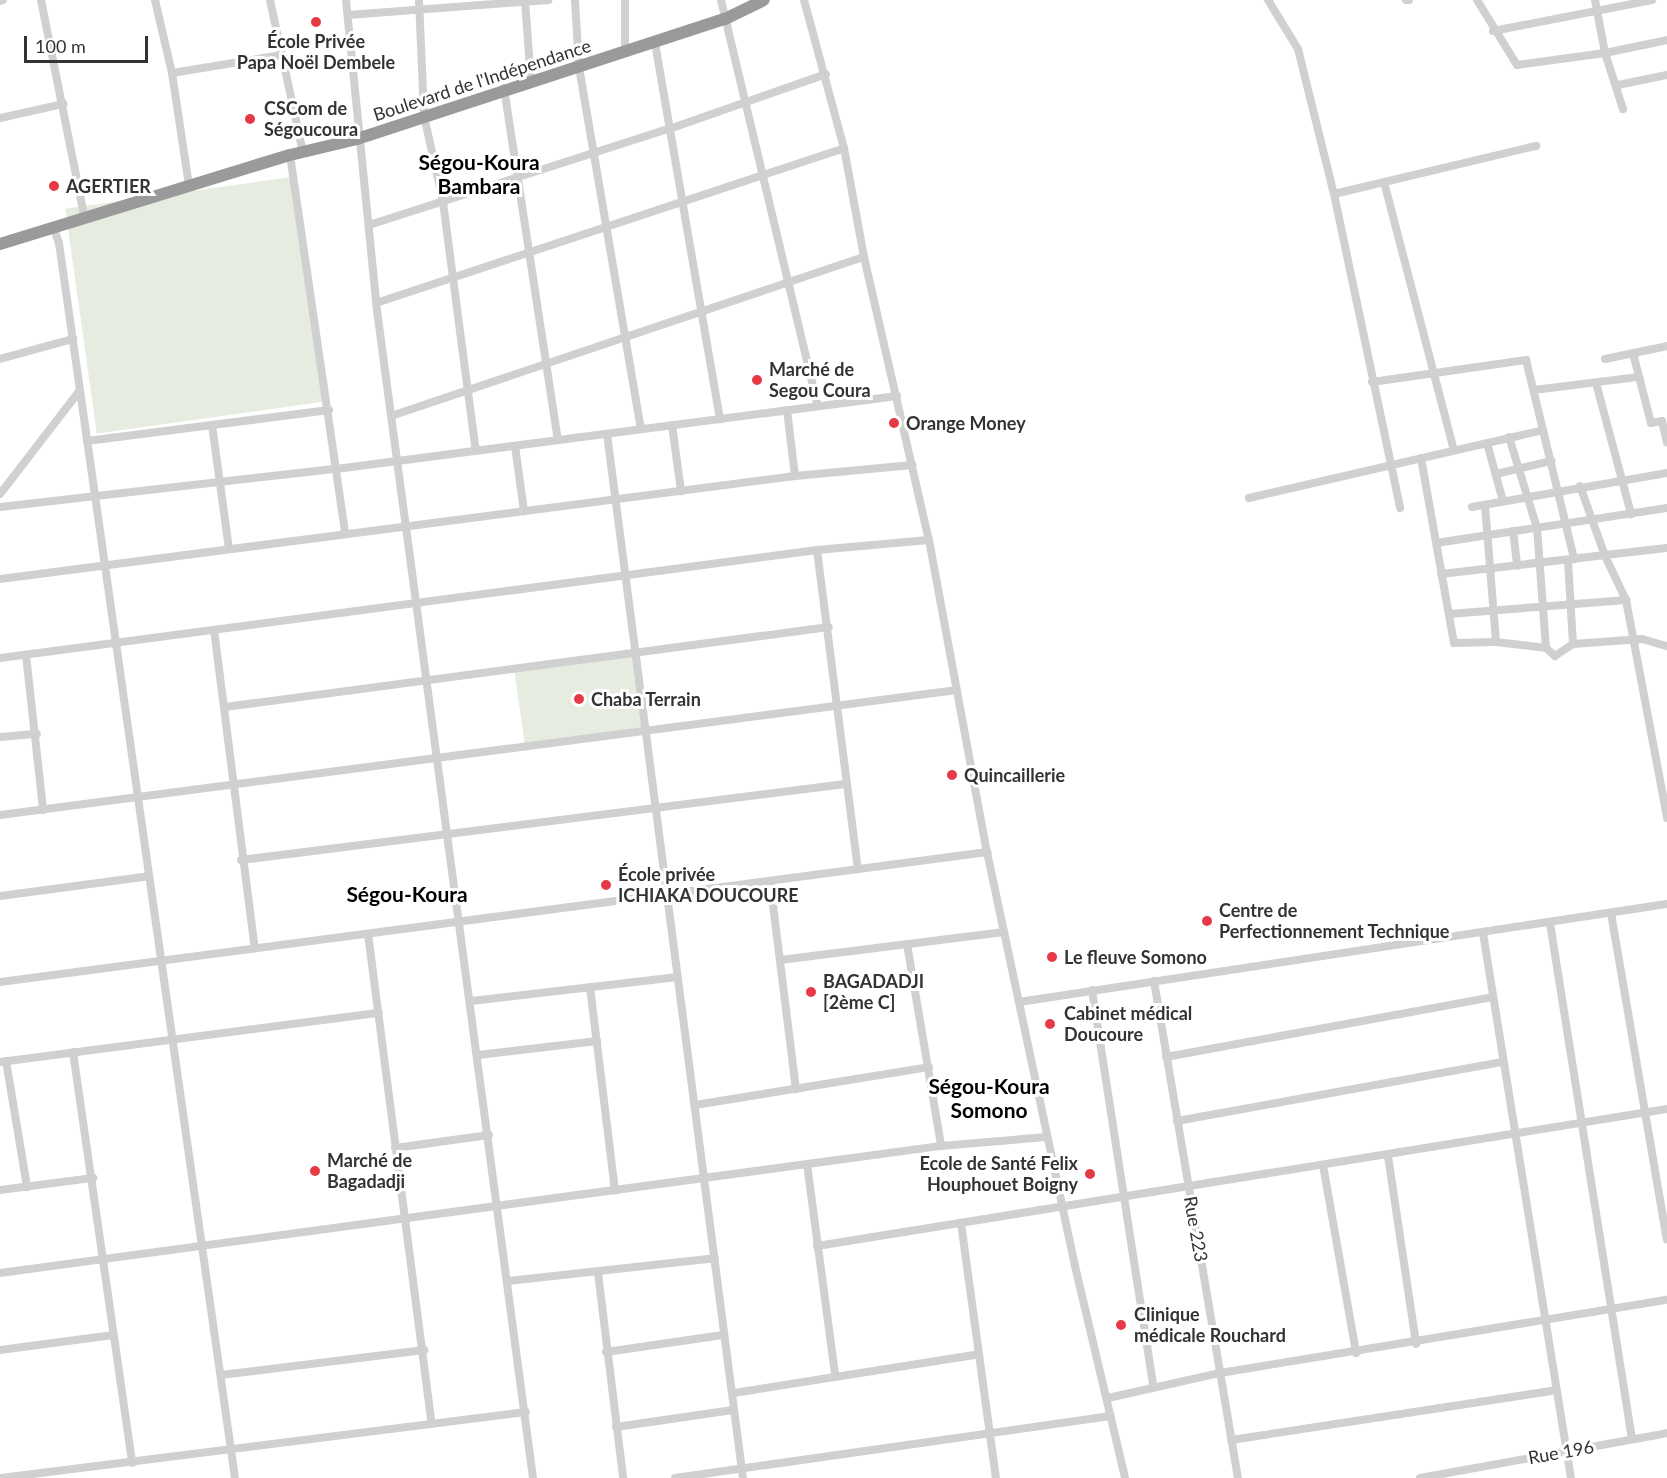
<!DOCTYPE html>
<meta charset="utf-8">
<style>
body{margin:0}
#map{position:relative;width:1667px;height:1478px;overflow:hidden;background:#fff;font-family:Lato,sans-serif}
div>[style]{position:absolute}
.green>*{inset:0;background:#e6ecdf;transform-origin:0 0}
.minor>*{height:8px;margin:-4px;padding:0 4px;transform-origin:4px;border-radius:4px;background:#d0d0d0}
.highway>*{height:12px;margin:-6px;padding:0 6px;transform-origin:6px;border-radius:6px;background:#9a9a9a}
.dots>*{width:16px;height:16px;translate:-50% -50%;box-sizing:border-box;border:3px solid #fff;border-radius:50%}
span{translate:-50% -50%;white-space:nowrap;text-align:center;line-height:1.15;-webkit-text-stroke:6px #fff;paint-order:stroke}
.poi-label{font-size:18px;color:#333;font-weight:700}
.left{translate:0 -50%;text-align:left}
.right{translate:-100% -50%;text-align:right}
.street-label{font-size:18px;color:#333}
.quarter-label{font-size:21px;color:#000;font-weight:700}
.scale{position:absolute;left:24px;top:36px;width:124px;height:27px;box-sizing:border-box;border:3px solid #333;border-top:0;padding-left:8px;font-size:18px;line-height:21px;white-space:nowrap;color:#333;-webkit-text-stroke:4px #fff;paint-order:stroke}
</style>
<div id="map">
<div class="green">
<i style="left:291px;top:177px;width:227px;height:228px;rotate:82deg"></i>
<i style="left:633px;top:652px;width:80px;height:120px;rotate:82deg"></i>
</div>
<div class="minor">
<i style="left:41px;top:0;width:220px;rotate:78.7deg"></i>
<i style="left:155px;top:0;width:75px;rotate:76.9deg"></i>
<i style="left:172px;top:73px;width:113px;rotate:81.4deg"></i>
<i style="left:270px;top:0;width:156px;rotate:77.8deg"></i>
<i style="left:346px;top:0;width:304px;rotate:84.3deg"></i>
<i style="left:376px;top:303px;width:1185px;rotate:82.39deg"></i>
<i style="left:419px;top:0;width:116px;rotate:87.5deg"></i>
<i style="left:424px;top:116px;width:88px;rotate:77.5deg"></i>
<i style="left:443px;top:202px;width:251px;rotate:82.5deg"></i>
<i style="left:525px;top:0;width:81px;rotate:85.8deg"></i>
<i style="left:575px;top:0;width:67px;rotate:86.6deg"></i>
<i style="left:579px;top:67px;width:367px;rotate:80.3deg"></i>
<i style="left:625px;top:0;width:52px;rotate:90deg"></i>
<i style="left:721px;top:0;width:417px;rotate:76.6deg"></i>
<i style="left:804px;top:0;width:153px;rotate:74.9deg"></i>
<i style="left:844px;top:148px;width:111px;rotate:79.6deg"></i>
<i style="left:864px;top:257px;width:290px;rotate:77.1deg"></i>
<i style="left:929px;top:540px;width:317px;rotate:79.5deg"></i>
<i style="left:987px;top:852px;width:423px;rotate:78deg"></i>
<i style="left:1075px;top:1266px;width:218px;rotate:76.7deg"></i>
<i style="left:1268px;top:0;width:57px;rotate:58.5deg"></i>
<i style="left:1298px;top:49px;width:149px;rotate:76.1deg"></i>
<i style="left:1334px;top:194px;width:321px;rotate:78.1deg"></i>
<i style="left:1406px;top:0;width:3px"></i>
<i style="left:1477px;top:0;width:76px;rotate:58.4deg"></i>
<i style="left:1517px;top:65px;width:89px;rotate:-7.8deg"></i>
<i style="left:1605px;top:53px;width:63px;rotate:-11.8deg"></i>
<i style="left:1595px;top:0;width:54px;rotate:79.3deg"></i>
<i style="left:1605px;top:53px;width:59px;rotate:72.2deg"></i>
<i style="left:0;top:1px;width:3px;rotate:-18deg"></i>
<i style="left:348px;top:15px;width:201px;rotate:-4.3deg"></i>
<i style="left:1493px;top:31px;width:162px;rotate:-11deg"></i>
<i style="left:655px;top:43px;width:382px;rotate:80.2deg"></i>
<i style="left:172px;top:73px;width:111px;rotate:-9.3deg"></i>
<i style="left:1618px;top:85px;width:50px;rotate:-11.5deg"></i>
<i style="left:504px;top:88px;width:356px;rotate:81.3deg"></i>
<i style="left:0;top:118px;width:65px;rotate:-12.5deg"></i>
<i style="left:290px;top:155px;width:383px;rotate:81.7deg"></i>
<i style="left:1384px;top:182px;width:277px;rotate:75.4deg"></i>
<i style="left:1334px;top:194px;width:208px;rotate:-13.4deg"></i>
<i style="left:369px;top:225px;width:318px;rotate:-17.8deg"></i>
<i style="left:672px;top:128px;width:163px;rotate:-19.3deg"></i>
<i style="left:53px;top:226px;width:18px;rotate:71deg"></i>
<i style="left:59px;top:243px;width:1247px;rotate:81.89deg"></i>
<i style="left:376px;top:303px;width:493px;rotate:-18.3deg"></i>
<i style="left:1633px;top:353px;width:72px;rotate:75.6deg"></i>
<i style="left:1651px;top:423px;width:11px;rotate:-10deg"></i>
<i style="left:1662px;top:421px;width:22px;rotate:77deg"></i>
<i style="left:0;top:359px;width:76px;rotate:-15.3deg"></i>
<i style="left:1605px;top:359px;width:63px;rotate:-11.8deg"></i>
<i style="left:1372px;top:382px;width:156px;rotate:-8.1deg"></i>
<i style="left:1526px;top:360px;width:205px;rotate:76.4deg"></i>
<i style="left:1596px;top:383px;width:136px;rotate:75deg"></i>
<i style="left:1534px;top:390px;width:106px;rotate:-7.1deg"></i>
<i style="left:787px;top:410px;width:66px;rotate:83.1deg"></i>
<i style="left:394px;top:415px;width:496px;rotate:-18.6deg"></i>
<i style="left:212px;top:425px;width:125px;rotate:82.2deg"></i>
<i style="left:672px;top:425px;width:67px;rotate:82.2deg"></i>
<i style="left:607px;top:434px;width:1053px;rotate:82.58deg"></i>
<i style="left:1509px;top:437px;width:95px;rotate:72.9deg"></i>
<i style="left:1537px;top:528px;width:120px;rotate:85.7deg"></i>
<i style="left:87px;top:441px;width:244px;rotate:-7.3deg"></i>
<i style="left:1487px;top:443px;width:60px;rotate:74.6deg"></i>
<i style="left:515px;top:446px;width:66px;rotate:82.1deg"></i>
<i style="left:1421px;top:458px;width:188px;rotate:79.9deg"></i>
<i style="left:1454px;top:643px;width:42px;rotate:-1.4deg"></i>
<i style="left:1496px;top:642px;width:50px;rotate:6.8deg"></i>
<i style="left:1546px;top:648px;width:12px;rotate:42deg"></i>
<i style="left:1555px;top:656px;width:22px;rotate:-34deg"></i>
<i style="left:1573px;top:644px;width:69px;rotate:-4.1deg"></i>
<i style="left:1642px;top:639px;width:26px;rotate:16deg"></i>
<i style="left:1496px;top:474px;width:57px;rotate:-13.3deg"></i>
<i style="left:1580px;top:486px;width:74px;rotate:70.3deg"></i>
<i style="left:1605px;top:556px;width:49px;rotate:64.5deg"></i>
<i style="left:1626px;top:600px;width:222px;rotate:79.3deg"></i>
<i style="left:0;top:494px;width:131px;rotate:-52.4deg"></i>
<i style="left:1249px;top:498px;width:302px;rotate:-13deg"></i>
<i style="left:1485px;top:505px;width:137px;rotate:85.4deg"></i>
<i style="left:0;top:507px;width:338px;rotate:-6.5deg"></i>
<i style="left:336px;top:469px;width:566px;rotate:-7.41deg"></i>
<i style="left:1472px;top:507px;width:198px;rotate:-9.9deg"></i>
<i style="left:1513px;top:531px;width:35px;rotate:83deg"></i>
<i style="left:1436px;top:543px;width:234px;rotate:-8.6deg"></i>
<i style="left:817px;top:550px;width:322px;rotate:82.7deg"></i>
<i style="left:1568px;top:560px;width:84px;rotate:86.6deg"></i>
<i style="left:1441px;top:574px;width:227px;rotate:-6.6deg"></i>
<i style="left:0;top:579px;width:802px;rotate:-7.38deg"></i>
<i style="left:795px;top:476px;width:118px;rotate:-5.4deg"></i>
<i style="left:1449px;top:614px;width:178px;rotate:-4.5deg"></i>
<i style="left:214px;top:630px;width:321px;rotate:82.7deg"></i>
<i style="left:26px;top:655px;width:156px;rotate:83.7deg"></i>
<i style="left:0;top:658px;width:824px;rotate:-7.53deg"></i>
<i style="left:817px;top:550px;width:112px;rotate:-5.1deg"></i>
<i style="left:225px;top:707px;width:609px;rotate:-7.54deg"></i>
<i style="left:0;top:737px;width:37px;rotate:-5deg"></i>
<i style="left:0;top:815px;width:965px;rotate:-7.44deg"></i>
<i style="left:241px;top:860px;width:609px;rotate:-7.17deg"></i>
<i style="left:770px;top:881px;width:210px;rotate:82.9deg"></i>
<i style="left:0;top:896px;width:150px;rotate:-7.6deg"></i>
<i style="left:1611px;top:913px;width:331px;rotate:80.3deg"></i>
<i style="left:1550px;top:923px;width:522px;rotate:80.97deg"></i>
<i style="left:1483px;top:933px;width:552px;rotate:80.83deg"></i>
<i style="left:368px;top:934px;width:494px;rotate:82.6deg"></i>
<i style="left:907px;top:944px;width:205px;rotate:80.4deg"></i>
<i style="left:780px;top:960px;width:226px;rotate:-7.1deg"></i>
<i style="left:1154px;top:981px;width:504px;rotate:80.41deg"></i>
<i style="left:0;top:982px;width:996px;rotate:-7.5deg"></i>
<i style="left:590px;top:987px;width:205px;rotate:83deg"></i>
<i style="left:1092px;top:990px;width:400px;rotate:81.2deg"></i>
<i style="left:471px;top:1001px;width:208px;rotate:-6.6deg"></i>
<i style="left:1019px;top:1002px;width:655px;rotate:-8.6deg"></i>
<i style="left:73px;top:1052px;width:415px;rotate:81.8deg"></i>
<i style="left:478px;top:1055px;width:120px;rotate:-6.7deg"></i>
<i style="left:1166px;top:1057px;width:332px;rotate:-10.4deg"></i>
<i style="left:6px;top:1061px;width:128px;rotate:80.5deg"></i>
<i style="left:0;top:1062px;width:382px;rotate:-7.4deg"></i>
<i style="left:695px;top:1105px;width:237px;rotate:-9.2deg"></i>
<i style="left:1177px;top:1121px;width:331px;rotate:-10.3deg"></i>
<i style="left:395px;top:1148px;width:95px;rotate:-7.9deg"></i>
<i style="left:1388px;top:1156px;width:190px;rotate:81.5deg"></i>
<i style="left:807px;top:1164px;width:212px;rotate:82.4deg"></i>
<i style="left:1323px;top:1165px;width:191px;rotate:80deg"></i>
<i style="left:0;top:1190px;width:94px;rotate:-7.4deg"></i>
<i style="left:961px;top:1223px;width:257px;rotate:82.2deg"></i>
<i style="left:817px;top:1246px;width:861px;rotate:-9.16deg"></i>
<i style="left:0;top:1273px;width:950px;rotate:-7.69deg"></i>
<i style="left:941px;top:1146px;width:106px;rotate:-4.9deg"></i>
<i style="left:598px;top:1273px;width:207px;rotate:83deg"></i>
<i style="left:508px;top:1281px;width:208px;rotate:-6.3deg"></i>
<i style="left:0;top:1350px;width:114px;rotate:-7.6deg"></i>
<i style="left:606px;top:1352px;width:118px;rotate:-8.3deg"></i>
<i style="left:221px;top:1375px;width:205px;rotate:-7deg"></i>
<i style="left:734px;top:1393px;width:248px;rotate:-9deg"></i>
<i style="left:1108px;top:1398px;width:115px;rotate:-12.6deg"></i>
<i style="left:1220px;top:1373px;width:453px;rotate:-9.3deg"></i>
<i style="left:616px;top:1427px;width:118px;rotate:-8.3deg"></i>
<i style="left:1231px;top:1440px;width:329px;rotate:-8.7deg"></i>
<i style="left:1px;top:1478px;width:529px;rotate:-7.17deg"></i>
<i style="left:675px;top:1478px;width:440px;rotate:-8.1deg"></i>
<i style="left:1420px;top:1478px;width:251px;rotate:-10.3deg"></i>
</div>
<div class="highway">
<i style="left:0;top:244px;width:303px;rotate:-17.1deg"></i>
<i style="left:290px;top:155px;width:69px;rotate:-13.4deg"></i>
<i style="left:357px;top:139px;width:387px;rotate:-18.1deg"></i>
<i style="left:725px;top:19px;width:43px;rotate:-26deg"></i>
</div>
<div class="dots">
<i style="left:316px;top:22px;background:#e63946"></i>
<i style="left:250px;top:119px;background:#e63946"></i>
<i style="left:54px;top:186px;background:#e63946"></i>
<i style="left:757px;top:380px;background:#e63946"></i>
<i style="left:894px;top:423px;background:#e63946"></i>
<i style="left:579px;top:699px;background:#e63946"></i>
<i style="left:952px;top:775px;background:#e63946"></i>
<i style="left:606px;top:885px;background:#e63946"></i>
<i style="left:1207px;top:921px;background:#e63946"></i>
<i style="left:1052px;top:957px;background:#e63946"></i>
<i style="left:811px;top:992px;background:#e63946"></i>
<i style="left:1050px;top:1024px;background:#e63946"></i>
<i style="left:315px;top:1171px;background:#e63946"></i>
<i style="left:1090px;top:1174px;background:#e63946"></i>
<i style="left:1121px;top:1325px;background:#e63946"></i>
</div>
<div class="poi-label">
<span style="left:316px;top:52px">École Privée<br>Papa Noël Dembele</span>
<span class="left" style="left:264px;top:119px">CSCom de<br>Ségoucoura</span>
<span class="left" style="left:66px;top:186px">AGERTIER</span>
<span class="left" style="left:769px;top:380px">Marché de<br>Segou Coura</span>
<span class="left" style="left:906px;top:423px">Orange Money</span>
<span class="left" style="left:591px;top:699px">Chaba Terrain</span>
<span class="left" style="left:964px;top:775px">Quincaillerie</span>
<span class="left" style="left:618px;top:885px">École privée<br>ICHIAKA DOUCOURE</span>
<span class="left" style="left:1219px;top:921px">Centre de<br>Perfectionnement Technique</span>
<span class="left" style="left:1064px;top:957px">Le fleuve Somono</span>
<span class="left" style="left:823px;top:992px">BAGADADJI<br>[2ème C]</span>
<span class="left" style="left:1064px;top:1024px">Cabinet médical<br>Doucoure</span>
<span class="left" style="left:327px;top:1171px">Marché de<br>Bagadadji</span>
<span class="right" style="left:1078px;top:1174px">Ecole de Santé Felix<br>Houphouet Boigny</span>
<span class="left" style="left:1134px;top:1325px">Clinique<br>médicale Rouchard</span>
</div>
<div class="street-label">
<span style="left:482px;top:80px;rotate:-18deg">Boulevard de l'Indépendance</span>
<span style="left:1196px;top:1229px;rotate:80deg">Rue 223</span>
<span style="left:1561px;top:1452px;rotate:-10deg">Rue 196</span>
</div>
<div class="quarter-label">
<span style="left:479px;top:174px">Ségou-Koura<br>Bambara</span>
<span style="left:407px;top:894px">Ségou-Koura</span>
<span style="left:989px;top:1098px">Ségou-Koura<br>Somono</span>
</div>
<div class="scale">100 m</div>
</div>
